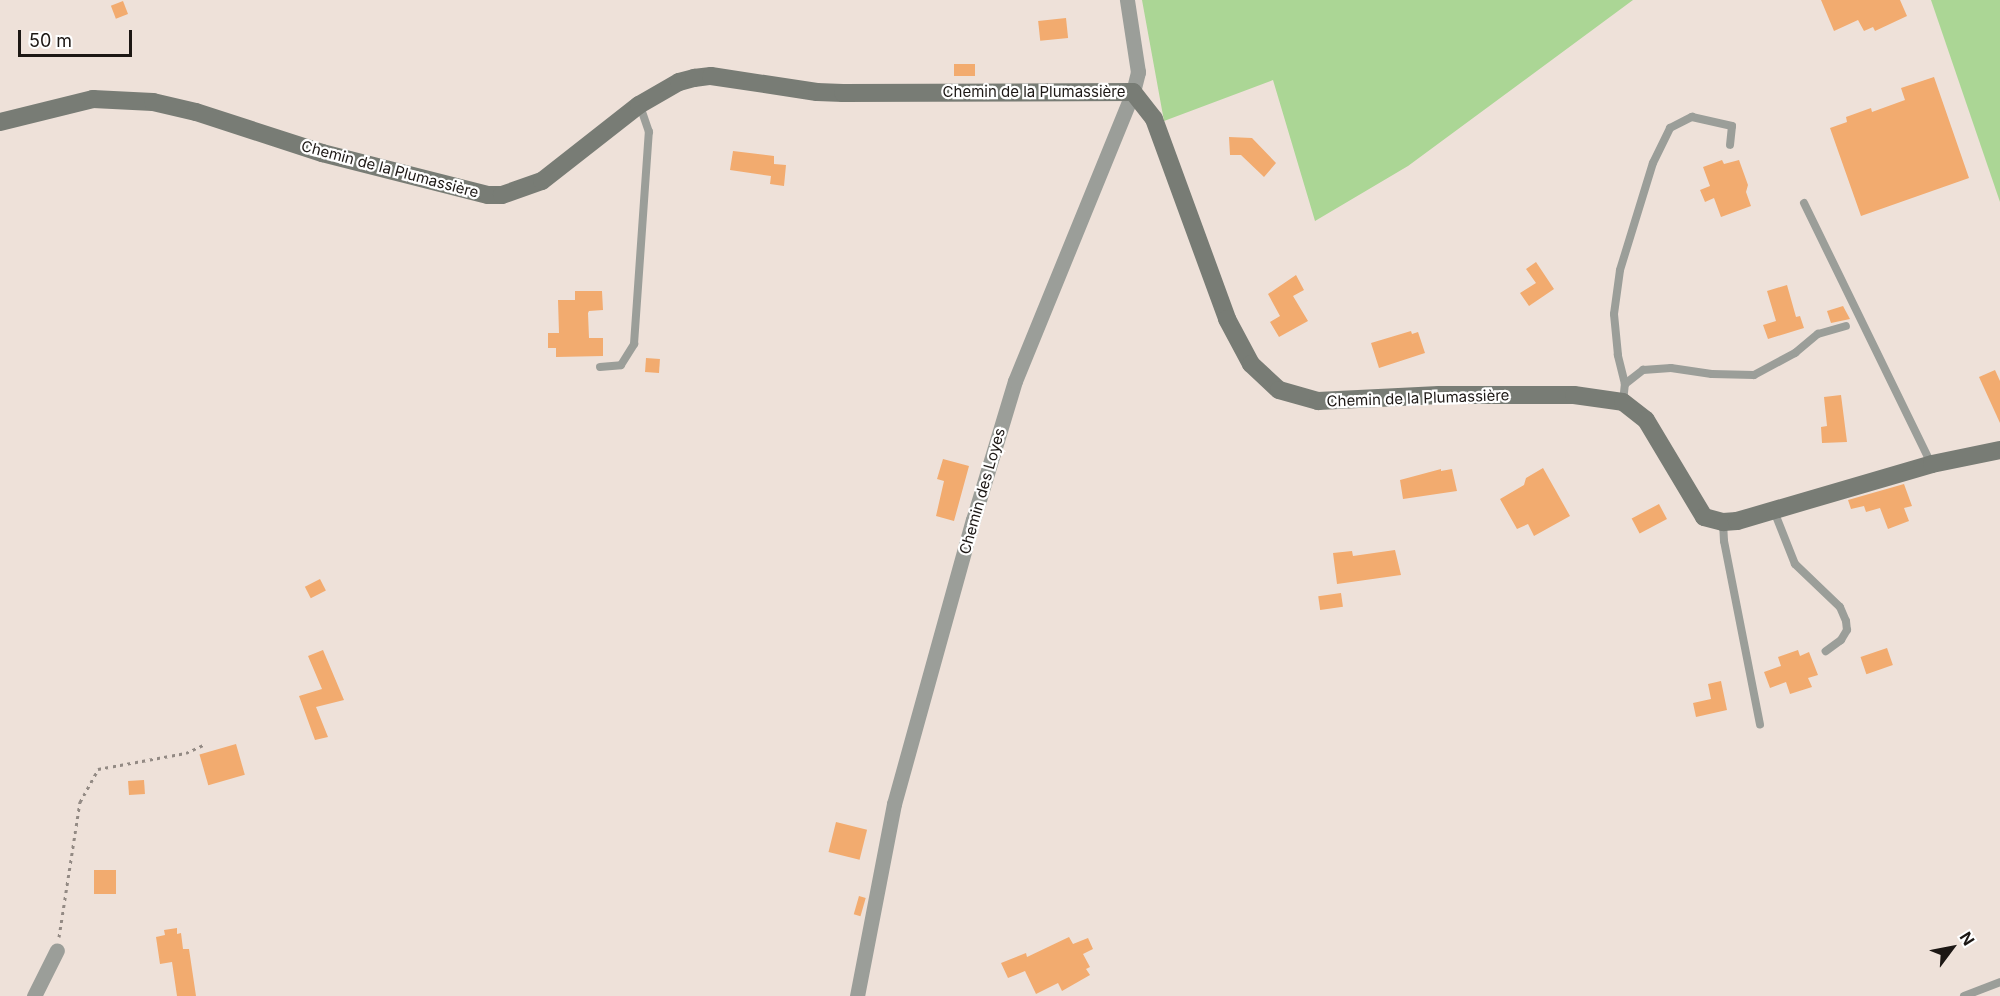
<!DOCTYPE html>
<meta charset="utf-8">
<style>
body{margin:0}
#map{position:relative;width:2000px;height:996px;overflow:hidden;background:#eee1d9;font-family:Inter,sans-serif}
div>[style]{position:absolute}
.green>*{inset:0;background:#abd695}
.building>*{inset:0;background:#f2ab6f;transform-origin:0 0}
.path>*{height:3px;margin-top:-1.5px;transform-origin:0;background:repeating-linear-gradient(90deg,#938a84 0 3px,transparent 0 7.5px)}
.lane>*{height:8px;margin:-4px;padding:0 4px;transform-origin:4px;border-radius:4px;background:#9b9e99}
.street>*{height:15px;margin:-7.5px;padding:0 7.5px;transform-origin:7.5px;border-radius:7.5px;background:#9b9e99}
.secondary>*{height:18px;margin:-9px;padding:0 9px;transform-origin:9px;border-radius:9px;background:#787c75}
span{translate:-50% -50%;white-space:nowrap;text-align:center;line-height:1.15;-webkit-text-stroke:4.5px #fff;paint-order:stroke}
.street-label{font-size:15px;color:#1c1714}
.north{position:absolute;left:1922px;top:918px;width:60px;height:60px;-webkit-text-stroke:4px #fff;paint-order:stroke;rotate:58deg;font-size:16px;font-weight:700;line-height:24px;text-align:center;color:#1c1714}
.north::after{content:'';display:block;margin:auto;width:21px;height:27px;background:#1c1714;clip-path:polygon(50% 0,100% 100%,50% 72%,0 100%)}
.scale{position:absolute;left:18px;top:30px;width:114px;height:27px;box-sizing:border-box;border:3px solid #1c1714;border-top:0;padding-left:8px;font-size:18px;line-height:21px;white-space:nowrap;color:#1c1714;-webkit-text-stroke:4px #fff;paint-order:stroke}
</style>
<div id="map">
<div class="green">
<i style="clip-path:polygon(1142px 0,1633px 0,1408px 166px,1315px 221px,1273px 80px,1164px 121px)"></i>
<i style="clip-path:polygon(1931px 0,2000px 0,2000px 202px)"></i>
</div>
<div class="building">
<i style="clip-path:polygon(1821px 0,1900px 0,1907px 16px,1875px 31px,1873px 27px,1864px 31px,1858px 20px,1834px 31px)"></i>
<i style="left:123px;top:1px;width:14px;height:13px;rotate:69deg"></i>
<i style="left:1066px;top:18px;width:20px;height:28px;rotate:84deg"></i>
<i style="left:954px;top:64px;width:21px;height:12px"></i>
<i style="clip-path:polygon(1934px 77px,1969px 178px,1861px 216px,1830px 128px,1847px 122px,1846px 117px,1871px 108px,1872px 112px,1905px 100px,1901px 88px)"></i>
<i style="clip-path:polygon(1229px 137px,1252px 138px,1276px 163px,1264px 177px,1241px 155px,1230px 155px)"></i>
<i style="clip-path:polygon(733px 151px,774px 156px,774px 164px,786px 165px,784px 186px,770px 184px,771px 176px,730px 170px)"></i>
<i style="clip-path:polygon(1722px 160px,1724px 164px,1739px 160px,1748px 185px,1746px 192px,1751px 206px,1721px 217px,1714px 198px,1705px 202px,1700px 190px,1710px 186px,1703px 167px)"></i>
<i style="clip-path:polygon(1536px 262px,1554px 289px,1529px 306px,1520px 293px,1536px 283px,1526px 269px)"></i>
<i style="clip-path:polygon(1296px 275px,1304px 290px,1293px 296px,1308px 321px,1279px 337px,1270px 322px,1280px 316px,1268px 294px)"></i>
<i style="clip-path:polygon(1787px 285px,1796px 317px,1800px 316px,1804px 328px,1768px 339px,1763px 325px,1776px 321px,1767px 291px)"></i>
<i style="clip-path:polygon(575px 291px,602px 291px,603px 310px,589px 311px,588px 313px,589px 338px,603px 338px,603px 356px,556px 357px,556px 348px,548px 348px,548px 333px,559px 333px,558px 300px,575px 300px)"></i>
<i style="clip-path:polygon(1843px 306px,1850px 319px,1831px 323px,1827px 311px)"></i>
<i style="clip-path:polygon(1411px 331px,1412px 334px,1418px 332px,1425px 353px,1379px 368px,1371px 343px)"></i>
<i style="left:646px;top:358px;width:14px;height:14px;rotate:4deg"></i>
<i style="clip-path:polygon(1995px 370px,2000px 381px,2000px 423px,1979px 377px)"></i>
<i style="clip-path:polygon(1841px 395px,1847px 442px,1822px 443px,1821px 427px,1827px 426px,1824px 397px)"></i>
<i style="clip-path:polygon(943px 459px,969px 466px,954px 521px,936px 516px,944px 481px,937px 479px)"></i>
<i style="clip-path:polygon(1543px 468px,1570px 516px,1534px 536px,1528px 524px,1517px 529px,1500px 499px,1524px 485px,1526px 478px)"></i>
<i style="clip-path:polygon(1441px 469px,1441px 471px,1452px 469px,1457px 491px,1403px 499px,1400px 480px)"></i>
<i style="clip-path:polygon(1904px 484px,1912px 506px,1904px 508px,1909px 521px,1888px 529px,1880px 508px,1866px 512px,1864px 506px,1851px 509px,1848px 500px)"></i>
<i style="left:1659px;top:504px;width:17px;height:31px;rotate:62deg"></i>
<i style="clip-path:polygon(1395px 550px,1401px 575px,1337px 584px,1333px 553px,1352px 551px,1353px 556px)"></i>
<i style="left:320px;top:579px;width:13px;height:17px;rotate:63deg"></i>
<i style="left:1341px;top:593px;width:14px;height:23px;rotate:82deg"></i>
<i style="left:1887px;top:648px;width:18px;height:28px;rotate:71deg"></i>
<i style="clip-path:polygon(323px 650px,344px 700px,316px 707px,328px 737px,315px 740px,299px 696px,322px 689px,308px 656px)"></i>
<i style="clip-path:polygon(1798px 650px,1800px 656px,1809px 652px,1818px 675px,1808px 678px,1812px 687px,1790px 694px,1786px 682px,1770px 688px,1764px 672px,1781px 666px,1778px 657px)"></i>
<i style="clip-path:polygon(1721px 681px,1727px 710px,1696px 717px,1693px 703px,1711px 699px,1708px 684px)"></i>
<i style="left:236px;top:744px;width:32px;height:38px;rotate:74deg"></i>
<i style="left:144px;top:780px;width:14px;height:16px;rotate:86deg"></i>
<i style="left:836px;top:822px;width:32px;height:31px;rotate:14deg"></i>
<i style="left:94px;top:870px;width:22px;height:24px"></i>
<i style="left:859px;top:896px;width:7px;height:19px;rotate:16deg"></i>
<i style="clip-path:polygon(177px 928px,177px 934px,181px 933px,183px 949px,189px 949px,196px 996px,177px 996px,172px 962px,160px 964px,156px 937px,165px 935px,164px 930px)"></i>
<i style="clip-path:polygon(1069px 937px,1073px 944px,1088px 938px,1093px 949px,1083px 954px,1090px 967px,1086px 969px,1090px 975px,1062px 991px,1058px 983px,1036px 994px,1025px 971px,1008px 978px,1001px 963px,1026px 953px,1027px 957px)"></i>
</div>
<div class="path">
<i style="left:59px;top:937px;width:137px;rotate:-81.2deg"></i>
<i style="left:80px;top:802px;width:38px;rotate:-61deg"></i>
<i style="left:98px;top:769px;width:89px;rotate:-10.3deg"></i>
<i style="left:186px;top:753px;width:21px;rotate:-25deg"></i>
</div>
<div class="lane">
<i style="left:1804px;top:203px;width:289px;rotate:64deg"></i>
<i style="left:600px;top:367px;width:21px;rotate:-5deg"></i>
<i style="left:621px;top:365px;width:25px;rotate:-58deg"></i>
<i style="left:634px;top:344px;width:213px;rotate:-86deg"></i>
<i style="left:649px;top:132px;width:28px;rotate:-109deg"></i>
<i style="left:1625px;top:384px;width:23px;rotate:-38deg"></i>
<i style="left:1643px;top:370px;width:28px;rotate:-4deg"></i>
<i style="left:1671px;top:368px;width:41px;rotate:8.3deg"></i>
<i style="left:1712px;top:374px;width:42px;rotate:1.4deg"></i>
<i style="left:1754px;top:375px;width:47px;rotate:-28.2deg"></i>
<i style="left:1795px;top:353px;width:30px;rotate:-40deg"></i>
<i style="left:1818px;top:334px;width:29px;rotate:-16deg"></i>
<i style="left:1623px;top:402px;width:18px;rotate:-84deg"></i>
<i style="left:1625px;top:384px;width:30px;rotate:-104deg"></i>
<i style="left:1618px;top:355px;width:41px;rotate:-95.6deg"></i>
<i style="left:1614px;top:314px;width:44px;rotate:-82.2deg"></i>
<i style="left:1620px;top:270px;width:112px;rotate:-72.9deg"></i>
<i style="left:1653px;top:163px;width:39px;rotate:-64deg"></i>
<i style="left:1670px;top:128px;width:25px;rotate:-27deg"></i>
<i style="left:1692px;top:117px;width:41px;rotate:12.7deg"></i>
<i style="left:1732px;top:126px;width:19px;rotate:96deg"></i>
<i style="left:1774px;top:511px;width:57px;rotate:68.4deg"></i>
<i style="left:1795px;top:564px;width:62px;rotate:43.7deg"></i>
<i style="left:1840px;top:607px;width:15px;rotate:67deg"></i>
<i style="left:1846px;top:621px;width:9px;rotate:84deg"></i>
<i style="left:1847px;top:630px;width:12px;rotate:121deg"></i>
<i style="left:1841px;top:640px;width:19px;rotate:144deg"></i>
<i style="left:1723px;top:522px;width:19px;rotate:87deg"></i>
<i style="left:1724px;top:541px;width:187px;rotate:78.9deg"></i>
<i style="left:1964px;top:996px;width:39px;rotate:-21deg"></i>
</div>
<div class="street">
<i style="left:34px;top:996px;width:51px;rotate:-63.4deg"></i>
<i style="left:857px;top:996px;width:196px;rotate:-79.1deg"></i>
<i style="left:894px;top:804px;width:295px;rotate:-74.5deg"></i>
<i style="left:973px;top:520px;width:145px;rotate:-73.2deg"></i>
<i style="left:1015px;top:381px;width:312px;rotate:-67.8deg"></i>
<i style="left:1133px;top:92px;width:21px;rotate:-76deg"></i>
<i style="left:1138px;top:72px;width:73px;rotate:-98.7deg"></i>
</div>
<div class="secondary">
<i style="left:0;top:122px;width:96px;rotate:-13.9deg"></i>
<i style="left:93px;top:99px;width:60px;rotate:2.9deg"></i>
<i style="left:153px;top:102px;width:44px;rotate:13.1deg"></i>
<i style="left:196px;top:112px;width:133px;rotate:18deg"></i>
<i style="left:322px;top:153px;width:171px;rotate:14.2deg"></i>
<i style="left:488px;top:195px;width:14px"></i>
<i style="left:502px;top:195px;width:42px;rotate:-19.3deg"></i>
<i style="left:542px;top:181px;width:123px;rotate:-38.1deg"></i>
<i style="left:639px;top:105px;width:46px;rotate:-29.9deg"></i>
<i style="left:679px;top:82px;width:16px;rotate:-15deg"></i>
<i style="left:694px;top:78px;width:17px;rotate:-7deg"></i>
<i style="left:711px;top:76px;width:107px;rotate:8.6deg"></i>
<i style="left:817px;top:92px;width:26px;rotate:2deg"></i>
<i style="left:843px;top:93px;width:290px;rotate:-0.2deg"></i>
<i style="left:1133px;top:92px;width:34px;rotate:52deg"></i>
<i style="left:1154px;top:119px;width:213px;rotate:69.9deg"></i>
<i style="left:1227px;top:319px;width:51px;rotate:61.9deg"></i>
<i style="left:1251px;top:364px;width:38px;rotate:43deg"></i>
<i style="left:1279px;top:390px;width:41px;rotate:15.8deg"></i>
<i style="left:1318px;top:401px;width:121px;rotate:-2.8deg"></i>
<i style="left:1439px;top:395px;width:135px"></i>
<i style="left:1574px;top:395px;width:49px;rotate:8.1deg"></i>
<i style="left:1623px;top:402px;width:29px;rotate:38deg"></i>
<i style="left:1646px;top:420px;width:113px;rotate:59.1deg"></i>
<i style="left:1704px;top:517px;width:20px;rotate:15deg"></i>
<i style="left:1723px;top:522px;width:14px;rotate:-4deg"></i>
<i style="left:1737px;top:521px;width:203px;rotate:-16.3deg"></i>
<i style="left:1932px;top:464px;width:69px;rotate:-11.6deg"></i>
</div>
<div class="street-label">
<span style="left:1034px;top:92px">Chemin de la Plumassière</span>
<span style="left:390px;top:169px;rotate:15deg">Chemin de la Plumassière</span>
<span style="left:1418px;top:398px;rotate:-2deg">Chemin de la Plumassière</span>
<span style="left:982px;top:491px;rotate:-74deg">Chemin des Loyes</span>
</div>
<div class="north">N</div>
<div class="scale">50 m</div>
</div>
